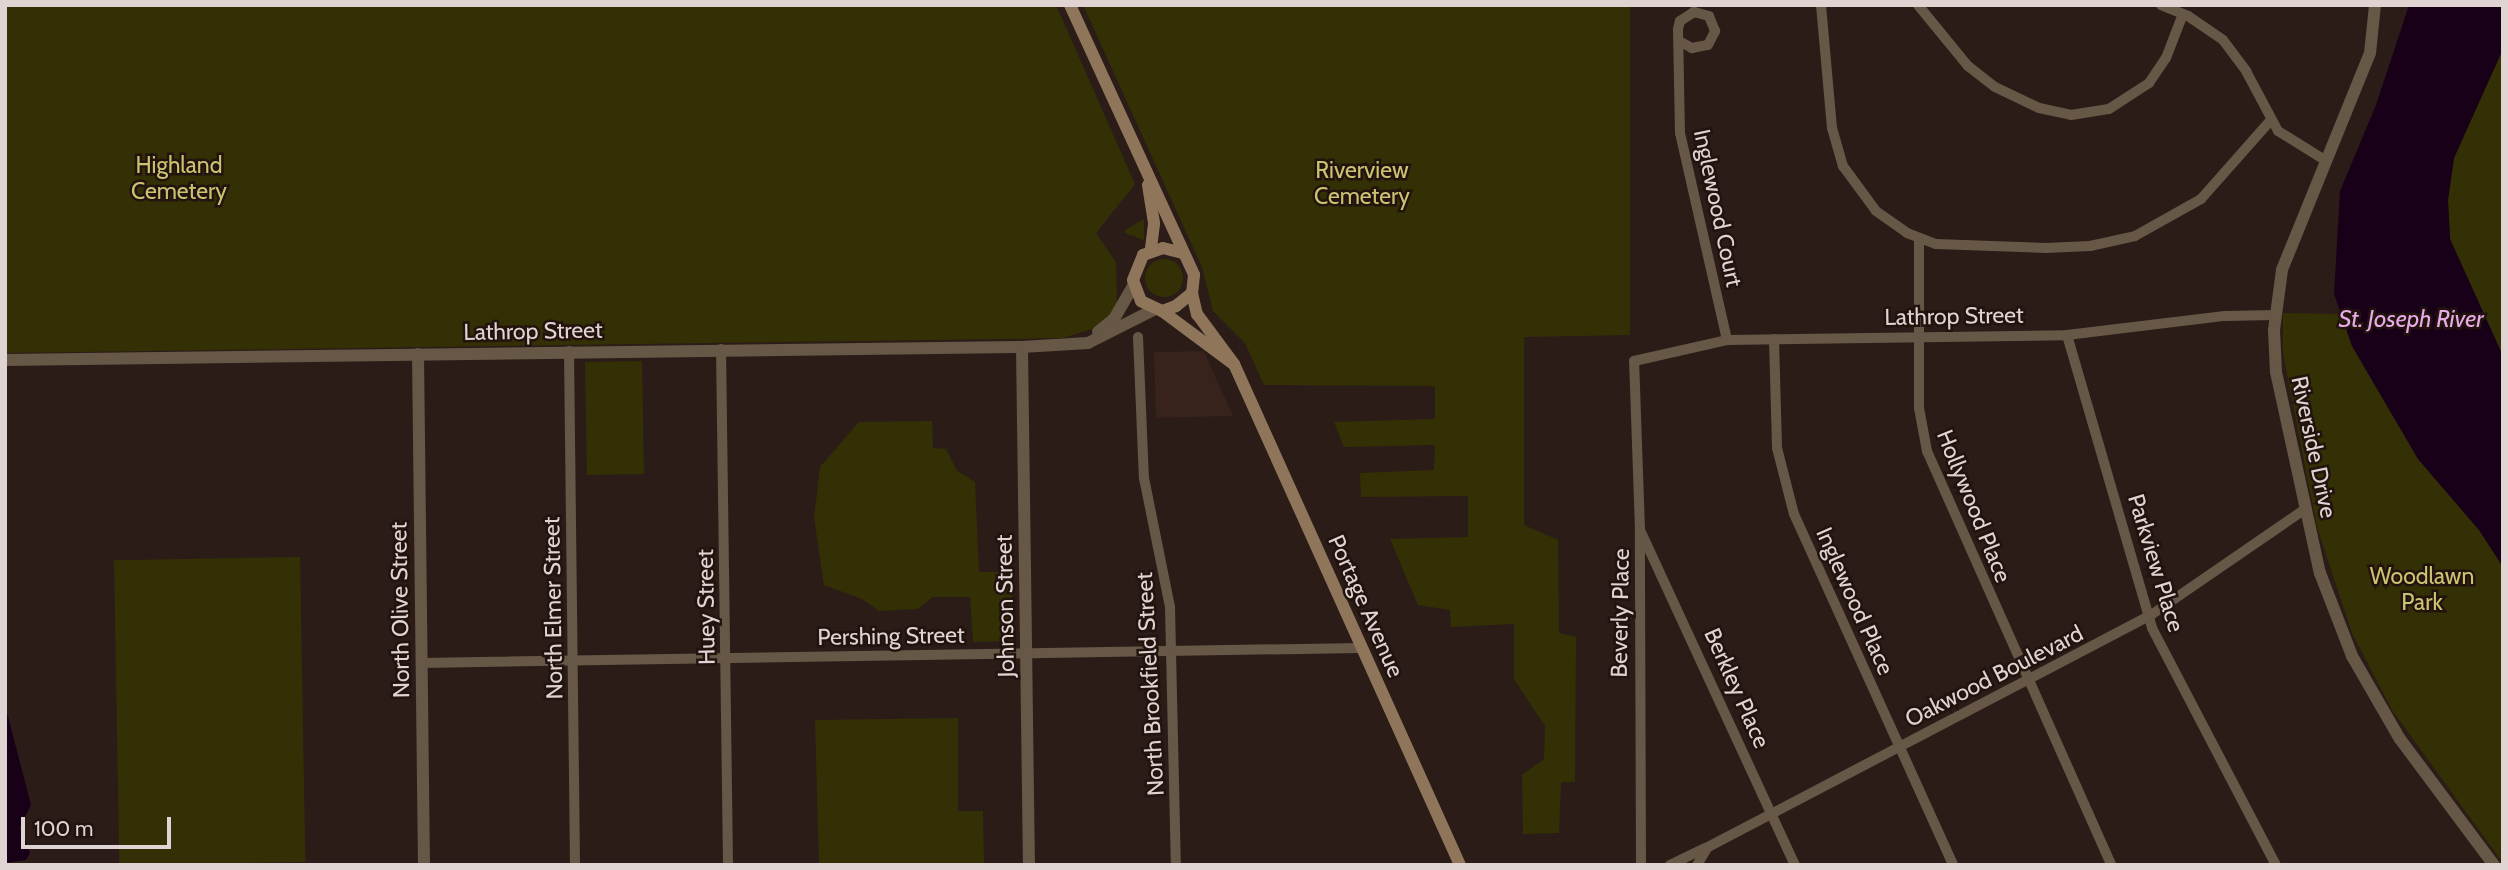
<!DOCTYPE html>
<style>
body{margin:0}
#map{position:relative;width:2508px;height:870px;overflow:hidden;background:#2b1c18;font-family:Cabin,sans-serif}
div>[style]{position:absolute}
.built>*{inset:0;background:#38221c}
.green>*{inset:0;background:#343005;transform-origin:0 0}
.round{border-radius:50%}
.water>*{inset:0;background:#170018}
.minor>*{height:10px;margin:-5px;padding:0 5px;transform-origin:5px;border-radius:5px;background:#675746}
.tertiary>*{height:12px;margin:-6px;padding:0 6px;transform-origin:6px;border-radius:6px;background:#675746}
.secondary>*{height:12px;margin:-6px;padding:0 6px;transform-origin:6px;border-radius:6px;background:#8f765a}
span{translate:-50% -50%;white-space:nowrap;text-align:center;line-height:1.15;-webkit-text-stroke:5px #22130f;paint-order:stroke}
.park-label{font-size:23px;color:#cbc370}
.street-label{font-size:23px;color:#dfd4d1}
.water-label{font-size:24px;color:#e7aae6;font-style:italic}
.frame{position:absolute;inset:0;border:7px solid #dfd4d1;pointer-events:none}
.scale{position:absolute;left:21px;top:817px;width:150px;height:32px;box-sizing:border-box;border:4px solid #dfd4d1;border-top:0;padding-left:9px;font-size:21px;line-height:24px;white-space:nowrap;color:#dfd4d1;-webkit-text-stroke:5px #22130f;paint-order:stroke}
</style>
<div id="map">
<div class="built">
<i style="clip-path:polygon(1204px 351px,1233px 416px,1156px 418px,1154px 352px)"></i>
</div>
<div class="green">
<i style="clip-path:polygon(5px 5px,1056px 5px,1135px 184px,1096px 233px,1116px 262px,1117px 308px,1101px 326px,1063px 338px,5px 353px)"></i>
<i style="clip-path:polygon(1083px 5px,1630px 5px,1630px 335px,1524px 337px,1524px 525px,1558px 540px,1559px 633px,1576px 637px,1575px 782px,1561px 782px,1559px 833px,1523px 834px,1522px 775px,1544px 759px,1545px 726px,1514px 679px,1514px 624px,1451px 627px,1450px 610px,1418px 605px,1390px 539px,1468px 537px,1468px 496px,1361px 497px,1360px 473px,1434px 470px,1435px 445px,1344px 447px,1334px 422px,1435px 419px,1435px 386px,1264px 385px,1245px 343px,1213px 311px,1202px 267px)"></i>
<i style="clip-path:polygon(2503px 49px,2503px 356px,2450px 239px,2448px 200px,2454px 158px)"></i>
<i style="clip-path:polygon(1144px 219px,1144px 240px,1125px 233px,1125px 230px)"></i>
<i class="round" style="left:1145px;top:259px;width:38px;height:38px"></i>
<i style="clip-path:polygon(2283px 313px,2341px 314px,2352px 346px,2418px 459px,2479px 530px,2503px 567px,2503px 863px,2392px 710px,2352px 633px,2317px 527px,2283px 353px)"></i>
<i style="left:642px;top:361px;width:113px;height:57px;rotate:89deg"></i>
<i style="clip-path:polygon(932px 421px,933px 448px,946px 449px,957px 471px,975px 482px,979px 572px,1012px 572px,1012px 641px,973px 642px,970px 597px,933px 597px,917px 609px,879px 611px,862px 599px,824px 585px,814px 518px,820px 467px,859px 422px)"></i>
<i style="left:300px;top:557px;width:305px;height:186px;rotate:89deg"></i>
<i style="clip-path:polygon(958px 718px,958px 811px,983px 811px,984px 865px,819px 865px,815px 720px)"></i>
</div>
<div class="water">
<i style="clip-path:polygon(2409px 5px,2503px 5px,2503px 49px,2454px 158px,2448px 200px,2450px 239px,2503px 356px,2503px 567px,2479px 530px,2418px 459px,2352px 346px,2334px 294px,2340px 191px,2376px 105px)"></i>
<i style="clip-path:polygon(5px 705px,31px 805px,20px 827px,30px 853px,26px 860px,5px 863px)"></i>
</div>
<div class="minor">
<i style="left:1821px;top:5px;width:123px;rotate:84.9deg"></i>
<i style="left:1832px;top:128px;width:40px;rotate:74deg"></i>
<i style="left:1843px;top:166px;width:56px;rotate:53.7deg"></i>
<i style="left:1876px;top:211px;width:38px;rotate:35deg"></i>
<i style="left:1907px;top:233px;width:31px;rotate:21deg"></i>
<i style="left:1936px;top:244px;width:110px;rotate:2.1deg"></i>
<i style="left:2046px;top:248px;width:44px;rotate:-2.6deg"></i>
<i style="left:2090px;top:246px;width:46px;rotate:-12.5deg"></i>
<i style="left:2135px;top:236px;width:76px;rotate:-29.3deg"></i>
<i style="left:2201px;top:199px;width:104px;rotate:-48.5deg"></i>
<i style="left:1918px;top:5px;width:79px;rotate:50.7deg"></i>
<i style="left:1968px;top:66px;width:34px;rotate:38deg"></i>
<i style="left:1995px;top:87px;width:49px;rotate:25.5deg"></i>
<i style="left:2039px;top:108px;width:33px;rotate:12deg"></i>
<i style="left:2071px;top:115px;width:38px;rotate:-9deg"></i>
<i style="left:2109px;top:109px;width:48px;rotate:-33deg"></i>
<i style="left:2149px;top:83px;width:30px;rotate:-56deg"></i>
<i style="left:2166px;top:58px;width:47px;rotate:-68.9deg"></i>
<i style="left:2161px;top:5px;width:29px;rotate:22deg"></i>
<i style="left:2188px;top:16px;width:42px;rotate:34.4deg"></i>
<i style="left:2223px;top:40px;width:39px;rotate:53deg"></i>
<i style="left:2246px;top:71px;width:68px;rotate:61.9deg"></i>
<i style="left:2278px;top:131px;width:55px;rotate:31.7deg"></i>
<i style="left:1681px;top:42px;width:13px;rotate:29deg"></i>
<i style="left:1692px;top:48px;width:16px;rotate:-11deg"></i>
<i style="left:1708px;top:45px;width:16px;rotate:-63deg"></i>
<i style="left:1715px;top:31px;width:16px;rotate:-112deg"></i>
<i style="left:1709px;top:16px;width:16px;rotate:-165deg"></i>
<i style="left:1694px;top:12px;width:17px;rotate:147deg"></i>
<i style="left:1680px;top:21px;width:8px;rotate:104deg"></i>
<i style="left:1678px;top:29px;width:104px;rotate:88.9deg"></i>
<i style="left:1680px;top:133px;width:212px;rotate:77.2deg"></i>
<i style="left:1919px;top:238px;width:170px;rotate:90deg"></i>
<i style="left:1919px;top:408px;width:44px;rotate:79.5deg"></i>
<i style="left:1927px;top:451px;width:453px;rotate:66deg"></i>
<i style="left:2067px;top:335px;width:305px;rotate:73.8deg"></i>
<i style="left:2152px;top:628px;width:267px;rotate:62.4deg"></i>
<i style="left:1138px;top:337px;width:141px;rotate:87.6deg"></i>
<i style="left:1144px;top:478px;width:132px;rotate:78.6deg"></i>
<i style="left:1170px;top:607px;width:258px;rotate:88.7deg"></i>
<i style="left:1774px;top:339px;width:109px;rotate:88.4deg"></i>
<i style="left:1777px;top:448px;width:68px;rotate:75.6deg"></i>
<i style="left:1794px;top:514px;width:385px;rotate:65.6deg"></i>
<i style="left:721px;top:349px;width:516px;rotate:89.22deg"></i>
<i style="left:569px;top:351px;width:514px;rotate:89.33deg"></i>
<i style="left:1641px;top:532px;width:367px;rotate:65.2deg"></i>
<i style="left:422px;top:663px;width:939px;rotate:-0.92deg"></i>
<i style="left:1641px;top:865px;width:335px;rotate:-90.2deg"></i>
<i style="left:1640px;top:530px;width:169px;rotate:-92deg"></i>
<i style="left:1634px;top:361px;width:95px;rotate:-12.7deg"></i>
<i style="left:1727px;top:340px;width:340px;rotate:-0.8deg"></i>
<i style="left:2067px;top:335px;width:159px;rotate:-6.9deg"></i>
<i style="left:2225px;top:316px;width:50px;rotate:-1.1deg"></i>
<i style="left:1670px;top:865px;width:39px;rotate:-26deg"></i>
<i style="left:1697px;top:865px;width:21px;rotate:-59deg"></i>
<i style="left:1708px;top:847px;width:500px;rotate:-27.64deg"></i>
<i style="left:2151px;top:615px;width:186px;rotate:-34.5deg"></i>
</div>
<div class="tertiary">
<i style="left:2375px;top:5px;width:48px;rotate:95.9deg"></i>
<i style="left:2370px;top:53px;width:234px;rotate:112.1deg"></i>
<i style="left:2282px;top:270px;width:61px;rotate:97.6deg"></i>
<i style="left:2274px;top:330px;width:42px;rotate:87.3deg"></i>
<i style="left:2276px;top:372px;width:206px;rotate:77.7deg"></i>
<i style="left:2320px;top:573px;width:89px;rotate:68.9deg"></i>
<i style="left:2352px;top:656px;width:96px;rotate:60deg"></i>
<i style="left:2400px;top:739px;width:157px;rotate:53.3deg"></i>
<i style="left:1098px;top:332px;width:21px;rotate:-39deg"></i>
<i style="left:1114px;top:319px;width:38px;rotate:-60deg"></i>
<i style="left:1022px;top:347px;width:518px;rotate:89.23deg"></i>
<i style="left:418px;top:354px;width:511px;rotate:89.33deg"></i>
<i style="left:5px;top:360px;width:1017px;rotate:-0.73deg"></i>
<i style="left:1022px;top:347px;width:66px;rotate:-3.5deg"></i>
<i style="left:1088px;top:343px;width:75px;rotate:-26.9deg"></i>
</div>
<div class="secondary">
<i style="left:1070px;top:5px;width:297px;rotate:65.3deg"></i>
<i style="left:1194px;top:275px;width:18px;rotate:96deg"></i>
<i style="left:1192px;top:293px;width:21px;rotate:141deg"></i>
<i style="left:1176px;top:306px;width:15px;rotate:160deg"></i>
<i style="left:1162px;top:311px;width:23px;rotate:-155deg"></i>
<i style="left:1141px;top:301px;width:22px;rotate:-111deg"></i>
<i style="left:1133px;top:280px;width:27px;rotate:-68deg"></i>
<i style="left:1143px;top:255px;width:21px;rotate:-19deg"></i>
<i style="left:1163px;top:248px;width:21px;rotate:14deg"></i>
<i style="left:1148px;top:185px;width:39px;rotate:81deg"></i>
<i style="left:1154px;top:224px;width:26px;rotate:97deg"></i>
<i style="left:1192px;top:293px;width:22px;rotate:77deg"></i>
<i style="left:1197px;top:314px;width:62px;rotate:53.5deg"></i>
<i style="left:1234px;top:364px;width:550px;rotate:65.72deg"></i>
<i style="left:1162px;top:311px;width:87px;rotate:36.6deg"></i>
</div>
<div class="park-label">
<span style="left:179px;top:178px">Highland<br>Cemetery</span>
<span style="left:1362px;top:183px">Riverview<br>Cemetery</span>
<span style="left:2422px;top:589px">Woodlawn<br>Park</span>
</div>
<div class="street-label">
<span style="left:1718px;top:208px;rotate:78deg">Inglewood Court</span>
<span style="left:1954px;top:316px;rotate:-1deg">Lathrop Street</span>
<span style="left:533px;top:331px;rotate:-1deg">Lathrop Street</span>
<span style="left:2314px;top:447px;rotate:78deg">Riverside Drive</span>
<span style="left:1974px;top:506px;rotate:68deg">Hollywood Place</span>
<span style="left:2156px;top:563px;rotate:73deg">Parkview Place</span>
<span style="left:1855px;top:601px;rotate:66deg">Inglewood Place</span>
<span style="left:1005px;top:606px;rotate:-91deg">Johnson Street</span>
<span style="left:1366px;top:606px;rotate:66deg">Portage Avenue</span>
<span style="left:706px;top:607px;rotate:-91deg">Huey Street</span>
<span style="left:553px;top:608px;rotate:-91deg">North Elmer Street</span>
<span style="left:400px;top:610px;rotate:-91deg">North Olive Street</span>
<span style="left:1620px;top:613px;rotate:-89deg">Beverly Place</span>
<span style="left:891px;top:636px;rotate:-1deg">Pershing Street</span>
<span style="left:1994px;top:676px;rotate:-27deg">Oakwood Boulevard</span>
<span style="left:1150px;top:684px;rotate:-93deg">North Brookfield Street</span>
<span style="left:1737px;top:688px;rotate:66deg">Berkley Place</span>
</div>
<div class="water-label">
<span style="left:2411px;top:319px">St. Joseph River</span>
</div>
<div class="frame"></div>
<div class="scale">100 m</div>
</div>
